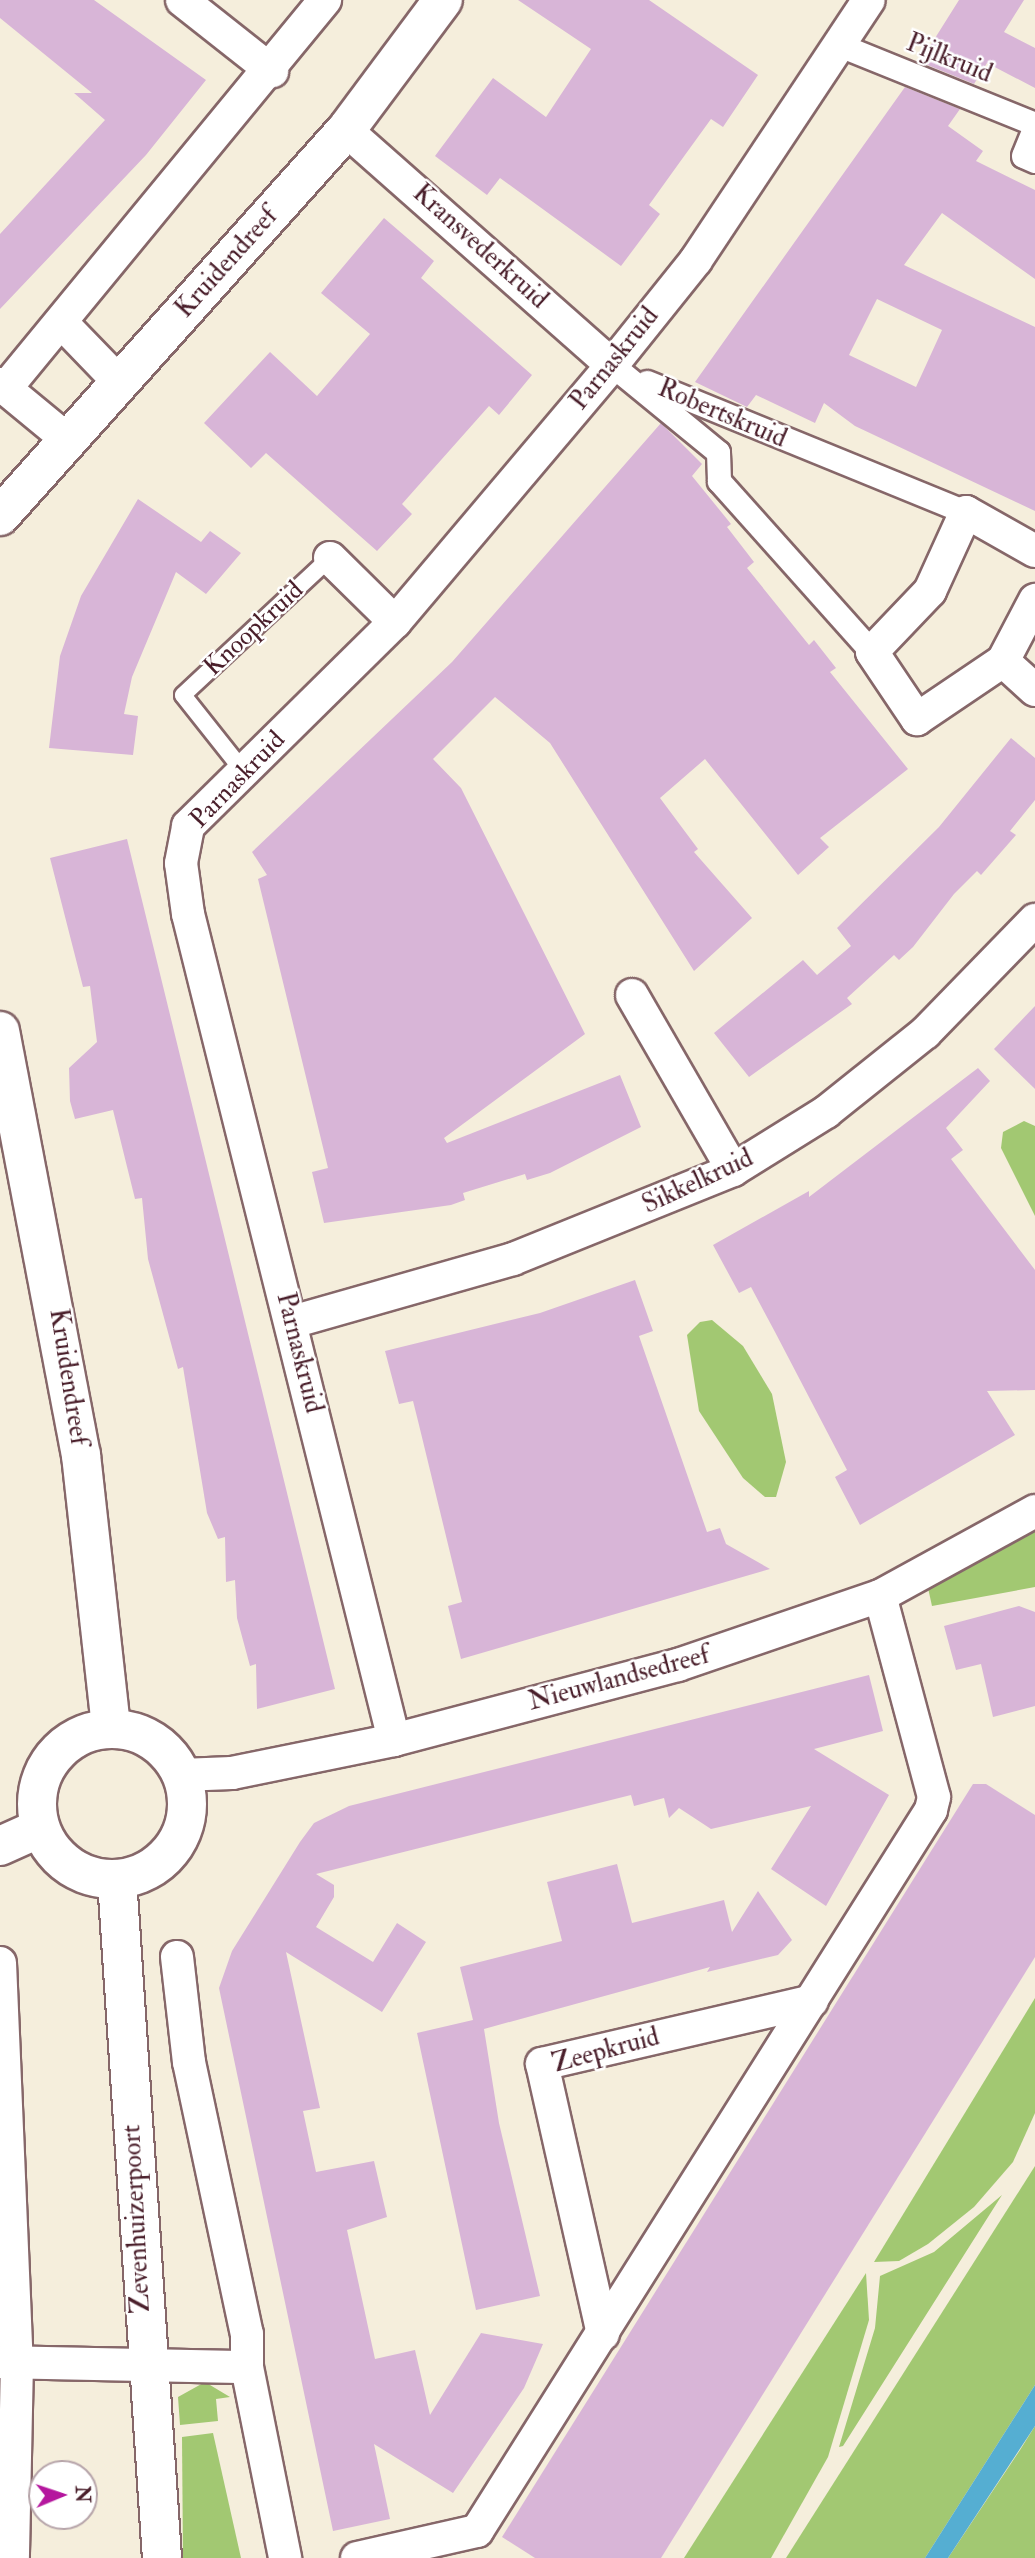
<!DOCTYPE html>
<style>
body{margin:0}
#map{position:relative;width:1035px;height:2558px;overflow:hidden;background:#f5eedc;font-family:"IM FELL Double Pica",serif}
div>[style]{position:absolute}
.green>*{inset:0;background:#a2c872}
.water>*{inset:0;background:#55aed2}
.building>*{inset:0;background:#d8b5d7}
.roads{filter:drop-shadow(2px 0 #866769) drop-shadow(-2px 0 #866769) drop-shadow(0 2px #866769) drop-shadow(0 -2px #866769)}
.service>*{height:16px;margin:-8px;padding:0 8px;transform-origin:8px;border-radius:8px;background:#fff}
.pedestrian>*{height:23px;margin:-11.5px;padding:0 11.5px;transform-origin:11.5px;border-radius:11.5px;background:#fff}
.minor>*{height:32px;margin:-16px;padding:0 16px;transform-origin:16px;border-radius:16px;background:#fff}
.tertiary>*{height:38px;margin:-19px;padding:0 19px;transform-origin:19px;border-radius:19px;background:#fff}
.tertiary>.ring{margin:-19px;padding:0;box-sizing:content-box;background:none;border:38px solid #fff;border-radius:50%}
span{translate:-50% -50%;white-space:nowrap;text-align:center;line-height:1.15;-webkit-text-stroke:5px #fff;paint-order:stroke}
.street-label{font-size:26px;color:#4a1f2b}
.north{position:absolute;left:28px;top:2460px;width:70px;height:70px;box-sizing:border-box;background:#fff;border:2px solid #b7a5aa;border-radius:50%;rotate:88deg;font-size:19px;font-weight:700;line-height:28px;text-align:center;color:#4a1f2b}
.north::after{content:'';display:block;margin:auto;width:24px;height:32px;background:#b5179e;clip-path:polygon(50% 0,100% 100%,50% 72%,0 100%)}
</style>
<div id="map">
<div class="green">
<i style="clip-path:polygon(1024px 1121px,1035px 1126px,1035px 1216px,1001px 1148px,1003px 1132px)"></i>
<i style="clip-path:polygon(712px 1320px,743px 1346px,772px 1394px,786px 1462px,776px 1497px,765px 1497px,743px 1478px,699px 1411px,687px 1335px,700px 1322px)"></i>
<i style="clip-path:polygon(1035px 1530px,1035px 1587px,932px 1606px,928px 1588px)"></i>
<i style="clip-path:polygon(1035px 1998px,1035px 2113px,1013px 2162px,974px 2207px,928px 2244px,899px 2261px,874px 2262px)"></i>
<i style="clip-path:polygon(1035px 2166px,1035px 2385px,925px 2558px,786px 2558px)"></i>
<i style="clip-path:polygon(1002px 2195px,843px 2446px,839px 2447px,875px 2328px,880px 2276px,934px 2252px)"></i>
<i style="clip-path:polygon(866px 2273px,869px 2320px,828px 2457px,771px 2558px,684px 2558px)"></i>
<i style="clip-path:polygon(205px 2382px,230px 2397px,216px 2399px,218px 2421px,180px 2425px,178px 2397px)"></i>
<i style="clip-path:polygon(1035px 2426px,1035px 2558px,948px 2558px,1020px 2450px)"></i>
<i style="clip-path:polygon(213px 2433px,241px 2558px,183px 2558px,182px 2437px)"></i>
</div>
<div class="water">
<i style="clip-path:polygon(1035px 2385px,1035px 2426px,948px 2558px,925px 2558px)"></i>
</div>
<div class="building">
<i style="clip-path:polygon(0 0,94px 0,206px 80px,146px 155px,0 309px,0 234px,105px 120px,74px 93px,92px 93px,0 18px)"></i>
<i style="clip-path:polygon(518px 0,649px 0,758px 75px,723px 127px,711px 119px,677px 166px,649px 205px,660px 214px,621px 266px,500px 178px,487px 195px,435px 156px,493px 78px,546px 117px,591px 49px)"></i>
<i style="clip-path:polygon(959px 0,1024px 0,1004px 32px,1035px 48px,1035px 88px,987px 63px,974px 84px,920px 62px)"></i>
<i style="clip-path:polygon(evenodd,905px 87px,960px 109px,948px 126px,983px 151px,976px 161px,1035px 190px,1035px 279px,942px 213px,904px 265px,1035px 327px,1035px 511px,855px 426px,824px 403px,815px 423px,756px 395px,747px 407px,695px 382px,905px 87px,877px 299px,942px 330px,916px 387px,849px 355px,877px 299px)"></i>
<i style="clip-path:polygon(384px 218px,434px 261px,421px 278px,532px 375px,499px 415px,489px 406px,402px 504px,412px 514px,377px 551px,266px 453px,251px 468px,204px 423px,270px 352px,317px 396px,370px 334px,321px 293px)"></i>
<i style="clip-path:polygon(661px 423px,702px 464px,692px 476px,731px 524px,727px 527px,754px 562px,747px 568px,809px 645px,814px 640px,836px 668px,830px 672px,908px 769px,820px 838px,829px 847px,798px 875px,705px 759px,660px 798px,698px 849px,694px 852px,752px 918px,694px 971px,550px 743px,495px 697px,433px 759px,461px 788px,585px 1034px,444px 1138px,447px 1143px,620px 1075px,641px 1127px,550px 1173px,527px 1180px,525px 1174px,463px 1193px,465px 1200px,451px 1205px,324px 1223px,312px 1172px,328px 1168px,258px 879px,267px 875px,252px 852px,452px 662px)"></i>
<i style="clip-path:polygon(138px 499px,201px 542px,210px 531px,241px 553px,206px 594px,176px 572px,132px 677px,124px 714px,138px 716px,133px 755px,49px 748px,60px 656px,81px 596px)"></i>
<i style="clip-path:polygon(1011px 738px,1035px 758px,1035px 800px,1010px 831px,1016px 835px,981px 875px,977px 871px,954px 894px,913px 947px,899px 960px,894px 955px,847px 998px,852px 1004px,749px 1077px,714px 1033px,803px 960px,817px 975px,851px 946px,837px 928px,939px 827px)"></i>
<i style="clip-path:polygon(127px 839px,335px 1689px,257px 1709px,256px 1664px,250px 1666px,237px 1618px,235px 1580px,226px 1582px,225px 1537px,218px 1539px,207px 1513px,183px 1367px,178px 1369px,148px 1259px,142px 1198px,135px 1199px,113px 1110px,75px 1119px,70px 1101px,69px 1068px,97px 1042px,90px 986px,83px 987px,50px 858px)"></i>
<i style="clip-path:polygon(1035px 1006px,1035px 1089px,994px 1049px)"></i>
<i style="clip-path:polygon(978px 1068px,990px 1081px,946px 1128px,963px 1150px,951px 1159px,1035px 1270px,1035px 1390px,987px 1391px,1015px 1435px,860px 1525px,835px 1477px,847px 1470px,775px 1332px,751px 1287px,739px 1293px,713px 1245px,809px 1191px,809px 1197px)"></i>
<i style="clip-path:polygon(635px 1280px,653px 1331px,639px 1336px,707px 1532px,720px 1528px,726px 1544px,770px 1569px,461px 1659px,448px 1606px,462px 1602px,419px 1425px,413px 1401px,399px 1404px,385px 1351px,540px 1313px)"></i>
<i style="clip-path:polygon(1019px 1606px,1035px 1612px,1035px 1706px,993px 1717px,981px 1664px,956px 1670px,944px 1626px)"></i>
<i style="clip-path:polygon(869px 1675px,883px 1731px,814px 1749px,889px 1795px,826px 1906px,771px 1869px,811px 1806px,711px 1829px,679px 1808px,669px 1818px,664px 1798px,634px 1806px,631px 1795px,316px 1874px,334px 1885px,334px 1897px,316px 1927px,373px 1962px,397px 1923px,426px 1942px,382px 2012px,286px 1952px,320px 2108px,303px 2111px,316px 2172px,374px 2161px,387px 2217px,347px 2230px,375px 2359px,415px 2350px,430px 2415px,481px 2333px,543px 2344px,524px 2388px,453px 2493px,374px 2444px,390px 2519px,333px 2531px,219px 1988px,232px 1951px,300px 1842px,314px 1823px,349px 1806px)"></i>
<i style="clip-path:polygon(973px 1784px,986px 1784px,1035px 1815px,1035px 1957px,661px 2558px,535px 2558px,502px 2537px)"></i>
<i style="clip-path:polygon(617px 1864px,632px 1923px,724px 1900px,732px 1932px,758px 1891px,792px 1940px,778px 1955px,707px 1972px,710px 1967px,484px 2029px,499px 2123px,540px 2296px,476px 2310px,417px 2033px,473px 2020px,460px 1967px,562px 1941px,547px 1882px)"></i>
</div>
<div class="roads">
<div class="service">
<i style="left:244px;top:772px;width:98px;rotate:-128.4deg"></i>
<i style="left:183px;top:695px;width:201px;rotate:-43deg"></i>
</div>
<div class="pedestrian">
<i style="left:842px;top:46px;width:208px;rotate:22deg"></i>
<i style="left:1035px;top:126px;width:32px;rotate:112deg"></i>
<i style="left:1023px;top:156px;width:13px;rotate:23deg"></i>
<i style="left:612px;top:365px;width:137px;rotate:39.4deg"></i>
<i style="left:718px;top:452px;width:29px;rotate:88deg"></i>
<i style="left:719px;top:481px;width:229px;rotate:48.2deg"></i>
<i style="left:647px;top:382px;width:344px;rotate:22.2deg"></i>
</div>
<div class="minor">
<i style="left:182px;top:0;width:115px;rotate:38.3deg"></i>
<i style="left:346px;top:130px;width:355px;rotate:41.5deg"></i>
<i style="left:61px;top:322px;width:85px;rotate:46deg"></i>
<i style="left:0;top:384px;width:88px;rotate:39.5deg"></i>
<i style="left:5px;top:389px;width:504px;rotate:-50.56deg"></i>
<i style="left:1035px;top:551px;width:79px;rotate:-150.5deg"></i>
<i style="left:966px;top:512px;width:87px;rotate:114.5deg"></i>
<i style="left:930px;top:591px;width:84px;rotate:133.6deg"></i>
<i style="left:872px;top:652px;width:81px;rotate:56.1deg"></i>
<i style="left:917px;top:719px;width:104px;rotate:-34deg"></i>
<i style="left:1003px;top:661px;width:69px;rotate:-62.3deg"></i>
<i style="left:330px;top:558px;width:91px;rotate:44.6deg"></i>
<i style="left:1003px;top:661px;width:43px;rotate:42.2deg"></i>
<i style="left:632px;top:995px;width:202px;rotate:60deg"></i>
<i style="left:292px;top:1322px;width:230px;rotate:-15.9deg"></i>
<i style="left:513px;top:1259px;width:237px;rotate:-22deg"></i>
<i style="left:733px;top:1170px;width:110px;rotate:-31.9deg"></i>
<i style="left:826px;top:1112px;width:127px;rotate:-38.6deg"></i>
<i style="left:925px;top:1033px;width:158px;rotate:-45.8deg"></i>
<i style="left:394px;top:1740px;width:851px;rotate:-104deg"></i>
<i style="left:188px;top:914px;width:51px;rotate:-97.8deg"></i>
<i style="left:181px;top:863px;width:38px;rotate:-79deg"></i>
<i style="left:188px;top:826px;width:291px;rotate:-44.6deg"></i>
<i style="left:395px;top:622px;width:336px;rotate:-49.8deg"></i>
<i style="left:612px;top:365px;width:134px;rotate:-51.3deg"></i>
<i style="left:696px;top:260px;width:312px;rotate:-56.4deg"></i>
<i style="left:181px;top:1775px;width:51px;rotate:-2.2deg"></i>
<i style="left:232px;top:1773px;width:165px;rotate:-11.5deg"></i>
<i style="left:394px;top:1740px;width:294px;rotate:-14.8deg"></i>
<i style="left:678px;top:1665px;width:213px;rotate:-18.9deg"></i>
<i style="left:880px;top:1596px;width:177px;rotate:-28.7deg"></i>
<i style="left:177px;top:1957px;width:106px;rotate:83.5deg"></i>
<i style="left:189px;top:2062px;width:278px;rotate:78deg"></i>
<i style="left:247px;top:2334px;width:33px;rotate:90deg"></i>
<i style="left:247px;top:2367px;width:195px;rotate:78.7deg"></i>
<i style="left:0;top:1963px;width:399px;rotate:87.6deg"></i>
<i style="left:17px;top:2362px;width:196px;rotate:91.2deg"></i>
<i style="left:603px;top:2334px;width:277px;rotate:-102.7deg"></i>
<i style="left:542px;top:2064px;width:277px;rotate:-13.1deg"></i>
<i style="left:0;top:2362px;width:247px;rotate:1.2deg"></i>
<i style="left:357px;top:2558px;width:123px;rotate:-12.7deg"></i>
<i style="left:477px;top:2531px;width:852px;rotate:-57.8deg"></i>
<i style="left:931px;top:1810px;width:13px;rotate:-77deg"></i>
<i style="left:934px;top:1797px;width:208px;rotate:-105deg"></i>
</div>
<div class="tertiary">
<i style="left:0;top:516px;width:518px;rotate:-48.13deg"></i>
<i style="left:346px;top:130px;width:162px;rotate:-53.3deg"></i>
<i style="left:0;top:1031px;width:432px;rotate:79.2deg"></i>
<i style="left:81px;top:1455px;width:274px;rotate:83.7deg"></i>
<i class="ring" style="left:37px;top:1729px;width:112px;height:112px"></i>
<i style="left:0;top:1846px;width:44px;rotate:-24.2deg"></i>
<i style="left:117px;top:1879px;width:680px;rotate:86.21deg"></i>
</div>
</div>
<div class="street-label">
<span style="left:949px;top:59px;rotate:22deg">Pijlkruid</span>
<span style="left:480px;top:247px;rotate:42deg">Kransvederkruid</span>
<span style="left:227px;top:263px;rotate:-48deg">Kruidendreef</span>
<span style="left:615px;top:359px;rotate:-51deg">Parnaskruid</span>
<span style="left:722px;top:414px;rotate:23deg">Robertskruid</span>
<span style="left:254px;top:629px;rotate:-43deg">Knoopkruid</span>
<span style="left:238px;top:780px;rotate:-46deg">Parnaskruid</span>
<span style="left:698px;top:1182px;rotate:-25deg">Sikkelkruid</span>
<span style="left:299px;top:1353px;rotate:76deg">Parnaskruid</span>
<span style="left:68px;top:1377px;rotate:81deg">Kruidendreef</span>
<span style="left:619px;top:1679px;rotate:-15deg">Nieuwlandsedreef</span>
<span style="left:606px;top:2051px;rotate:-15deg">Zeepkruid</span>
<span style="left:137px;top:2219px;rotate:-93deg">Zevenhuizerpoort</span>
</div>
<div class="north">N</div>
</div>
